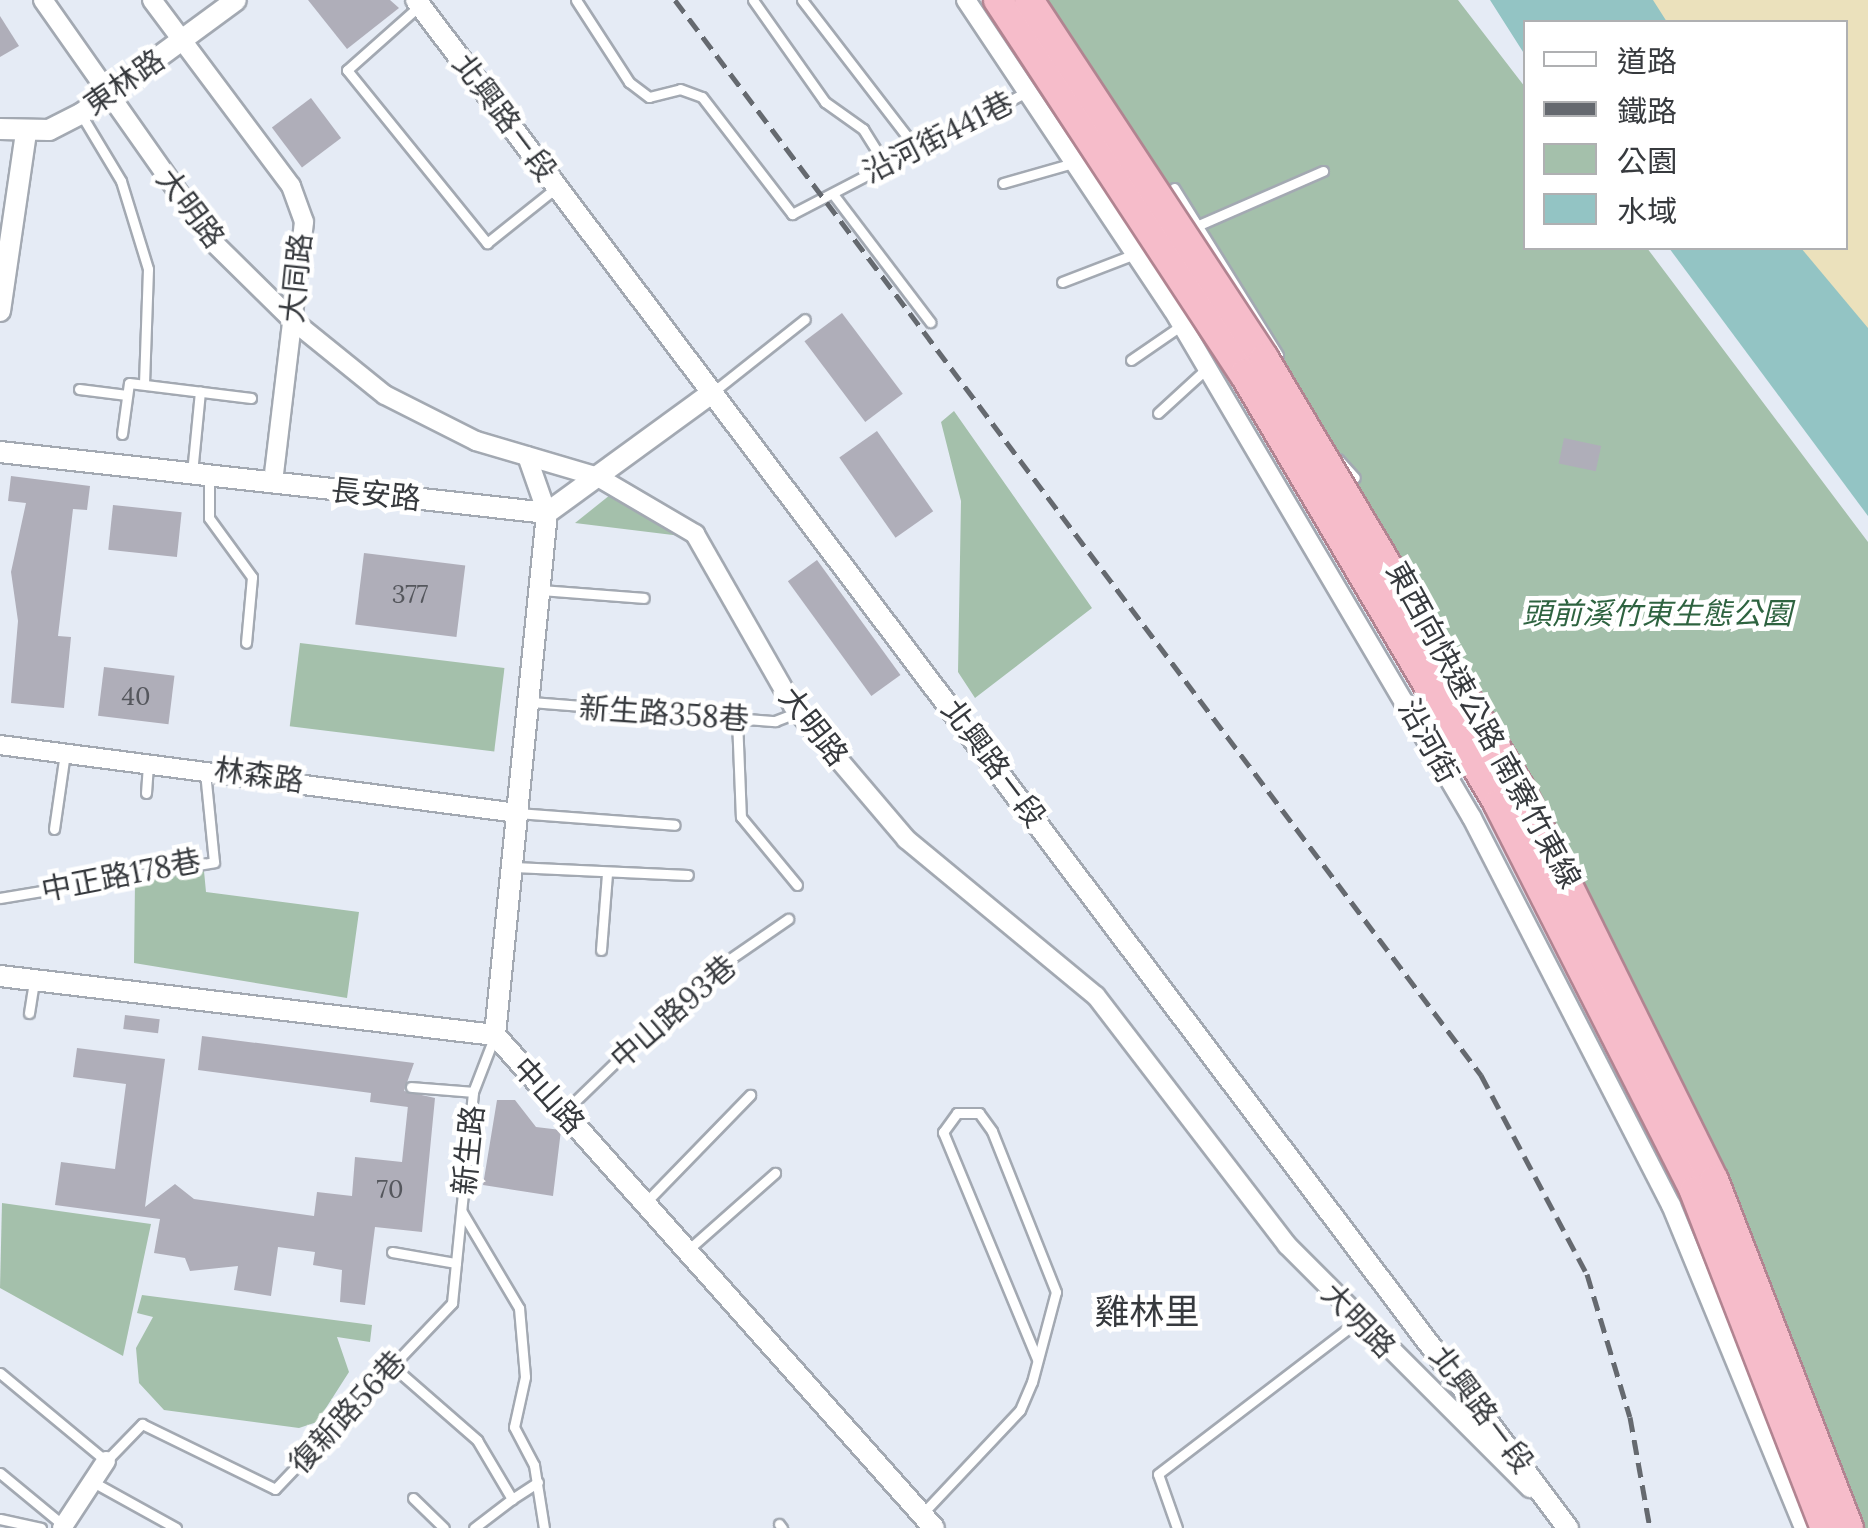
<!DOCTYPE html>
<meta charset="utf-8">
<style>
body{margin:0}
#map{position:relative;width:1868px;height:1528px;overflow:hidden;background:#e5ebf5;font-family:Lora,"Noto Sans TC",serif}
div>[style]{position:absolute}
.green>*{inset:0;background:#a4c0ab;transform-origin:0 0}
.sand>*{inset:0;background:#ebe1bc}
.water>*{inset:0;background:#93c4c4}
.building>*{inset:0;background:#afaeb9;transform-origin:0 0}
.roads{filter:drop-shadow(2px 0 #a3a9b2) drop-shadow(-2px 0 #a3a9b2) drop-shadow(0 2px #a3a9b2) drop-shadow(0 -2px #a3a9b2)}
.service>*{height:9px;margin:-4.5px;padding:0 4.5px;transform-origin:4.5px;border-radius:4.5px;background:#fff}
.minor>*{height:18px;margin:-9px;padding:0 9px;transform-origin:9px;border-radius:9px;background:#fff}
.tertiary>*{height:20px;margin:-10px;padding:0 10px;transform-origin:10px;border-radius:10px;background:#fff}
.rail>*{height:5px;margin-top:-2.5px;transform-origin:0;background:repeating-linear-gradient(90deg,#65696f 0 15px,transparent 0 23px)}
.bridges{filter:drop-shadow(2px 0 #b18491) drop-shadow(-2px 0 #b18491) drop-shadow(0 2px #b18491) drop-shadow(0 -2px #b18491)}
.trunk-bridge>*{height:28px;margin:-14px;padding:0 14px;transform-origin:14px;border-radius:14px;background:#f6bcca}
span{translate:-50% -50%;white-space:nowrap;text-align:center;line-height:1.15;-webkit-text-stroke:9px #fff;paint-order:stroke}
.number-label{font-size:25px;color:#55575d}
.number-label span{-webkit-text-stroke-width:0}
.street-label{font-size:30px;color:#373a3e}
.park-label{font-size:30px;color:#2e6340;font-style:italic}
.quarter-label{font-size:35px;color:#373a3e}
.legend{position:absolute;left:1523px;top:20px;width:325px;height:230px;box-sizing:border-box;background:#fff;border:2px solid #afb0b2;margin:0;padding:12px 18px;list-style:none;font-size:30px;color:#373a3e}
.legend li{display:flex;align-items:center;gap:20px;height:50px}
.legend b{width:50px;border:2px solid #afb0b2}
</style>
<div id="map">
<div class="green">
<i style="clip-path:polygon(1019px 0,1458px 0,1525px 87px,1526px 248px,1647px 248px,1868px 542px,1868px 1528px,1849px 1528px,1689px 1109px)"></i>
<i style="clip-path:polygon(954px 411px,1092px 608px,975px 698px,958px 672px,961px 501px,941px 422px)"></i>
<i style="clip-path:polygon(610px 495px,681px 536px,575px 523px)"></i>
<i style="left:300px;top:643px;width:206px;height:84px;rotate:7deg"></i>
<i style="clip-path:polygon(204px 871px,206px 892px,359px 912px,347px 998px,134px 963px,135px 882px)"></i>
<i style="clip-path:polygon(2px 1203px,151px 1224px,123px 1356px,0 1288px)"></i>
<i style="clip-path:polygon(142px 1295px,372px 1325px,370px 1342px,337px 1337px,349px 1372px,317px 1422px,299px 1428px,164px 1410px,139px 1383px,136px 1348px,153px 1317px,137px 1313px)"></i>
</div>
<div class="sand">
<i style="clip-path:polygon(1505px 0,1868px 0,1868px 515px,1675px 248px,1846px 248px,1846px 22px,1526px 22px)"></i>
</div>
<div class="water">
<i style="clip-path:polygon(1490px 0,1653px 0,1667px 22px,1526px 22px,1525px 55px)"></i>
<i style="clip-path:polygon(1669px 248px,1801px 248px,1868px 328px,1868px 516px)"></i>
</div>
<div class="building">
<i style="clip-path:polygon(308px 0,390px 0,399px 8px,347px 49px)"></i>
<i style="clip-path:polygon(0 16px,19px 46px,0 57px)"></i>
<i style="left:311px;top:98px;width:50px;height:49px;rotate:53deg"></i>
<i style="left:842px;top:313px;width:101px;height:47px;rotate:53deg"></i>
<i style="left:877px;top:431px;width:98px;height:46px;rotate:55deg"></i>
<i style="left:1564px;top:438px;width:38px;height:26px;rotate:12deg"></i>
<i style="clip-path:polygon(11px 476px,90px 486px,87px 510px,73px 509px,58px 636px,71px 637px,64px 708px,11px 703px,18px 621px,11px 572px,26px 503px,8px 501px)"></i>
<i style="left:113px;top:505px;width:69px;height:45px;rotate:6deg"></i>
<i style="left:364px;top:553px;width:102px;height:72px;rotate:7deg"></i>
<i style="left:817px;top:560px;width:142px;height:36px;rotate:54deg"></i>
<i style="left:104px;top:667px;width:71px;height:49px;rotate:7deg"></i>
<i style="left:125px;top:1015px;width:35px;height:14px;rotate:7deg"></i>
<i style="clip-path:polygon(202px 1036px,414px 1063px,404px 1091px,435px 1098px,422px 1232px,375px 1227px,365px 1305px,340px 1302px,342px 1270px,313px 1265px,315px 1252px,278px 1247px,271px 1296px,234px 1290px,238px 1266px,190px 1271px,185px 1258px,154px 1253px,160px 1219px,55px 1205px,61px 1162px,115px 1169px,126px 1084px,73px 1077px,77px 1048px,165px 1059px,145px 1207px,175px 1184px,194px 1199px,314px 1216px,317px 1192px,352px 1196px,355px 1157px,402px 1162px,409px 1096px,408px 1107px,370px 1102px,371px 1093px,198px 1070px)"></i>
<i style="clip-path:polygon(497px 1100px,515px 1100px,536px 1127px,561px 1130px,553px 1196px,483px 1185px)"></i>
</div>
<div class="roads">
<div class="service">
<i style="left:576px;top:0;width:98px;rotate:57.1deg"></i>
<i style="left:629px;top:82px;width:25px;rotate:37deg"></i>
<i style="left:649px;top:97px;width:32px;rotate:-14deg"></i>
<i style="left:680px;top:89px;width:23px;rotate:20deg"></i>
<i style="left:702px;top:97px;width:148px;rotate:52.4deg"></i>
<i style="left:792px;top:214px;width:266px;rotate:-27.5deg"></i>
<i style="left:753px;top:0;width:125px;rotate:54.8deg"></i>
<i style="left:825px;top:102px;width:47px;rotate:35.4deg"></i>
<i style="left:863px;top:129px;width:38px;rotate:58deg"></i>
<i style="left:802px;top:0;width:182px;rotate:52.4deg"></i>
<i style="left:418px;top:7px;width:95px;rotate:138.4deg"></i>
<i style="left:347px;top:70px;width:223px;rotate:51deg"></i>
<i style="left:487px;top:243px;width:90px;rotate:-38.7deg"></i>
<i style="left:82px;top:116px;width:76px;rotate:59deg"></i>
<i style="left:121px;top:181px;width:92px;rotate:72.9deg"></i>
<i style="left:148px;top:269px;width:115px;rotate:92deg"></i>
<i style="left:1003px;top:183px;width:73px;rotate:-15.9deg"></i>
<i style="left:1174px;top:188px;width:197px;rotate:58.1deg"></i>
<i style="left:833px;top:194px;width:161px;rotate:52.8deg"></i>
<i style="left:1192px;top:228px;width:143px;rotate:-23.5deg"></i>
<i style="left:1062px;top:282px;width:78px;rotate:-21deg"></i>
<i style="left:1131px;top:360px;width:62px;rotate:-34.5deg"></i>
<i style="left:79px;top:389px;width:48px;rotate:7.1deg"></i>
<i style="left:713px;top:392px;width:117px;rotate:-38.4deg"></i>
<i style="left:1158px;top:413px;width:65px;rotate:-42.5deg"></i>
<i style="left:122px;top:434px;width:51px;rotate:-82.2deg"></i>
<i style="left:129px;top:383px;width:123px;rotate:7deg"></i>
<i style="left:1338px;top:459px;width:25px;rotate:48deg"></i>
<i style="left:192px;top:473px;width:82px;rotate:-84.4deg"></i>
<i style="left:209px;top:475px;width:43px;rotate:90deg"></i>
<i style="left:209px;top:518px;width:73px;rotate:53.9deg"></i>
<i style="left:252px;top:577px;width:66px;rotate:95.2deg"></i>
<i style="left:542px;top:590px;width:102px;rotate:4.5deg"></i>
<i style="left:531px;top:702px;width:245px;rotate:4.5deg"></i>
<i style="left:775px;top:721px;width:25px;rotate:-21deg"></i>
<i style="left:737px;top:719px;width:98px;rotate:87.7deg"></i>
<i style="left:741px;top:817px;width:88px;rotate:50.5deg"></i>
<i style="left:146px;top:793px;width:30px;rotate:-86deg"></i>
<i style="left:517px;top:813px;width:158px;rotate:4.3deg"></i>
<i style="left:54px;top:829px;width:77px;rotate:-81.8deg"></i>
<i style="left:514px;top:867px;width:174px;rotate:2.6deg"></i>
<i style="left:0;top:898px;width:217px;rotate:-9.5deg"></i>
<i style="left:214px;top:862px;width:90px;rotate:-95.7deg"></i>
<i style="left:601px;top:950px;width:76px;rotate:-85.5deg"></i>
<i style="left:29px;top:1013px;width:31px;rotate:-81deg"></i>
<i style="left:411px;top:1087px;width:62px;rotate:4.6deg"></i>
<i style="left:565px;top:1111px;width:190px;rotate:-44.1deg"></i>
<i style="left:701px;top:979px;width:106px;rotate:-34.6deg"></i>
<i style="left:645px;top:1203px;width:151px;rotate:-45.8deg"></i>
<i style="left:462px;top:1212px;width:112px;rotate:59.3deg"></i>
<i style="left:519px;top:1308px;width:69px;rotate:85deg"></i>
<i style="left:525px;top:1377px;width:51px;rotate:102.4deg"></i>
<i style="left:514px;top:1427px;width:43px;rotate:62.2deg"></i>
<i style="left:534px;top:1465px;width:64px;rotate:81deg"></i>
<i style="left:689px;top:1249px;width:115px;rotate:-41.5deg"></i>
<i style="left:392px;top:1252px;width:65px;rotate:9.8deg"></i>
<i style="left:390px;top:1364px;width:116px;rotate:41.1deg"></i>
<i style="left:477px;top:1440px;width:69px;rotate:59.3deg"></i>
<i style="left:512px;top:1499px;width:31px;rotate:-33deg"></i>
<i style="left:0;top:1373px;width:138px;rotate:39.7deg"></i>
<i style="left:106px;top:1461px;width:52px;rotate:-45.8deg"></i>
<i style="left:142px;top:1424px;width:148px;rotate:26deg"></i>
<i style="left:275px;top:1489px;width:257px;rotate:-46.4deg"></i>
<i style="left:452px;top:1303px;width:212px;rotate:-84.3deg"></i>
<i style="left:473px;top:1092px;width:61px;rotate:-68.9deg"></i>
<i style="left:0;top:1473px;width:82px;rotate:39.5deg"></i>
<i style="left:93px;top:1482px;width:95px;rotate:29deg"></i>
<i style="left:413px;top:1498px;width:43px;rotate:44.1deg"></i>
<i style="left:923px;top:1513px;width:141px;rotate:-46.7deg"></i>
<i style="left:1020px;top:1410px;width:30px;rotate:-67deg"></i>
<i style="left:1032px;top:1382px;width:93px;rotate:-75.1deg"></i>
<i style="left:1056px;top:1292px;width:173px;rotate:-111.7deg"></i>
<i style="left:992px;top:1131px;width:22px;rotate:-126deg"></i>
<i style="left:979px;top:1113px;width:22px;rotate:180deg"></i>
<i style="left:957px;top:1113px;width:24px;rotate:126deg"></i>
<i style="left:943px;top:1132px;width:246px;rotate:67.5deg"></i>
<i style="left:0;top:1519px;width:42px;rotate:12.4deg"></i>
<i style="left:779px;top:1524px;width:5px;rotate:53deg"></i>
<i style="left:474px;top:1528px;width:48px;rotate:-37.3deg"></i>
<i style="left:1177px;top:1528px;width:57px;rotate:-109.4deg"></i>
<i style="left:1158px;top:1474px;width:250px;rotate:-37.4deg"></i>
</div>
<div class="minor">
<i style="left:43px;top:0;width:296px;rotate:54.9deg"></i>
<i style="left:213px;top:242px;width:111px;rotate:44.6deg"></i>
<i style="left:292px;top:320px;width:119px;rotate:38.9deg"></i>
<i style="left:385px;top:395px;width:102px;rotate:26.8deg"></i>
<i style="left:476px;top:441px;width:127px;rotate:16.4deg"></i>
<i style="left:598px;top:477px;width:113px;rotate:30.4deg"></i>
<i style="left:695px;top:534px;width:198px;rotate:60.3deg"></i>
<i style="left:793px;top:706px;width:175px;rotate:49.6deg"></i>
<i style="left:906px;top:839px;width:246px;rotate:39.6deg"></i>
<i style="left:1096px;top:996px;width:314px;rotate:52.5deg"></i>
<i style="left:1287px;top:1245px;width:344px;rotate:45deg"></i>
<i style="left:152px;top:0;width:232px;rotate:53.2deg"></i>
<i style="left:291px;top:186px;width:38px;rotate:70deg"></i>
<i style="left:304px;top:222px;width:263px;rotate:96.8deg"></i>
<i style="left:966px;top:0;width:373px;rotate:56.3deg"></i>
<i style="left:1173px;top:310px;width:589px;rotate:59.52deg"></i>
<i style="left:1472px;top:818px;width:435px;rotate:62.8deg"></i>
<i style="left:1671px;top:1205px;width:349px;rotate:67.6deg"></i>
<i style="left:527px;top:456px;width:60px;rotate:70.7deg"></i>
<i style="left:0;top:745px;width:521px;rotate:7.49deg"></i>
<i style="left:62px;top:1528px;width:80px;rotate:-56.7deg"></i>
</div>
<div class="tertiary">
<i style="left:416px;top:0;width:1914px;rotate:52.99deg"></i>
<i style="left:0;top:129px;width:49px;rotate:1.2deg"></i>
<i style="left:49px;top:130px;width:36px;rotate:-27deg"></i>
<i style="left:81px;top:114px;width:192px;rotate:-36.3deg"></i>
<i style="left:0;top:311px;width:180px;rotate:-81.7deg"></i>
<i style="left:0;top:452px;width:550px;rotate:6.36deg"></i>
<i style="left:547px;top:513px;width:205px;rotate:-36.1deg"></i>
<i style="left:0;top:976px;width:499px;rotate:6.8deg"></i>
<i style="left:495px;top:1035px;width:660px;rotate:48.32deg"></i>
<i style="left:495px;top:1035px;width:525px;rotate:-84.31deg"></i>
</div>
</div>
<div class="rail">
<i style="left:675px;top:0;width:1344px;rotate:53.14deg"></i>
<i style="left:1481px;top:1075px;width:225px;rotate:62deg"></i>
<i style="left:1587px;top:1274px;width:149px;rotate:73.3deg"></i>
<i style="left:1630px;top:1417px;width:113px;rotate:79.8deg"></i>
</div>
<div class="bridges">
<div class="trunk-bridge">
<i style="left:998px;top:0;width:448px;rotate:56.7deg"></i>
<i style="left:1244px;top:374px;width:499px;rotate:59.4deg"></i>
<i style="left:1498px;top:804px;width:434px;rotate:63.1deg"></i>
<i style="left:1694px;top:1191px;width:362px;rotate:68.8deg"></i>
<i style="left:1029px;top:0;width:428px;rotate:56.7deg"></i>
<i style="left:1264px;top:358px;width:500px;rotate:59.23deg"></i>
<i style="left:1520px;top:788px;width:437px;rotate:63.7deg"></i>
<i style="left:1714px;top:1180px;width:373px;rotate:68.8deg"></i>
</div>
</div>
<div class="number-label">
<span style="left:410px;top:594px">377</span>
<span style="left:136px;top:696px">40</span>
<span style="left:390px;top:1189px">70</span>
</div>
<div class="street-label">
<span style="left:124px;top:82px;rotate:-35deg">東林路</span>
<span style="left:505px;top:117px;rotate:53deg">北興路ㄧ段</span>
<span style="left:938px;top:137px;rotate:-27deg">沿河街441巷</span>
<span style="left:191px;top:208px;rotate:53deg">大明路</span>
<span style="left:296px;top:278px;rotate:-84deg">大同路</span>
<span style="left:376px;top:494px;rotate:6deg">長安路</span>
<span style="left:664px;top:713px;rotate:4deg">新生路358巷</span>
<span style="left:1484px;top:725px;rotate:61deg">東西向快速公路 南寮竹東線</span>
<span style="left:814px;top:726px;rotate:52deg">大明路</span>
<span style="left:1429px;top:741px;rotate:61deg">沿河街</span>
<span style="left:994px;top:763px;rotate:53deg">北興路ㄧ段</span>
<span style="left:259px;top:775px;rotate:8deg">林森路</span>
<span style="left:121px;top:875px;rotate:-11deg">中正路178巷</span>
<span style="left:673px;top:1012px;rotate:-41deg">中山路93巷</span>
<span style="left:549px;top:1095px;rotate:48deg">中山路</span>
<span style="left:468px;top:1150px;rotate:-84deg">新生路</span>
<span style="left:1359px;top:1320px;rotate:46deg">大明路</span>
<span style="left:1482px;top:1409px;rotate:53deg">北興路ㄧ段</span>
<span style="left:347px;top:1412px;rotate:-47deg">復新路56巷</span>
</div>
<div class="park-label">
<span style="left:1657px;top:613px">頭前溪竹東生態公園</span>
</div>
<div class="quarter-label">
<span style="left:1147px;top:1312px">雞林里</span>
</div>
<ul class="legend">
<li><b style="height:12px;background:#fff"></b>道路</li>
<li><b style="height:12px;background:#65696f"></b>鐵路</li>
<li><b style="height:28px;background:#a4c0ab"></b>公園</li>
<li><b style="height:28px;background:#93c4c4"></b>水域</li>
</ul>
</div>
